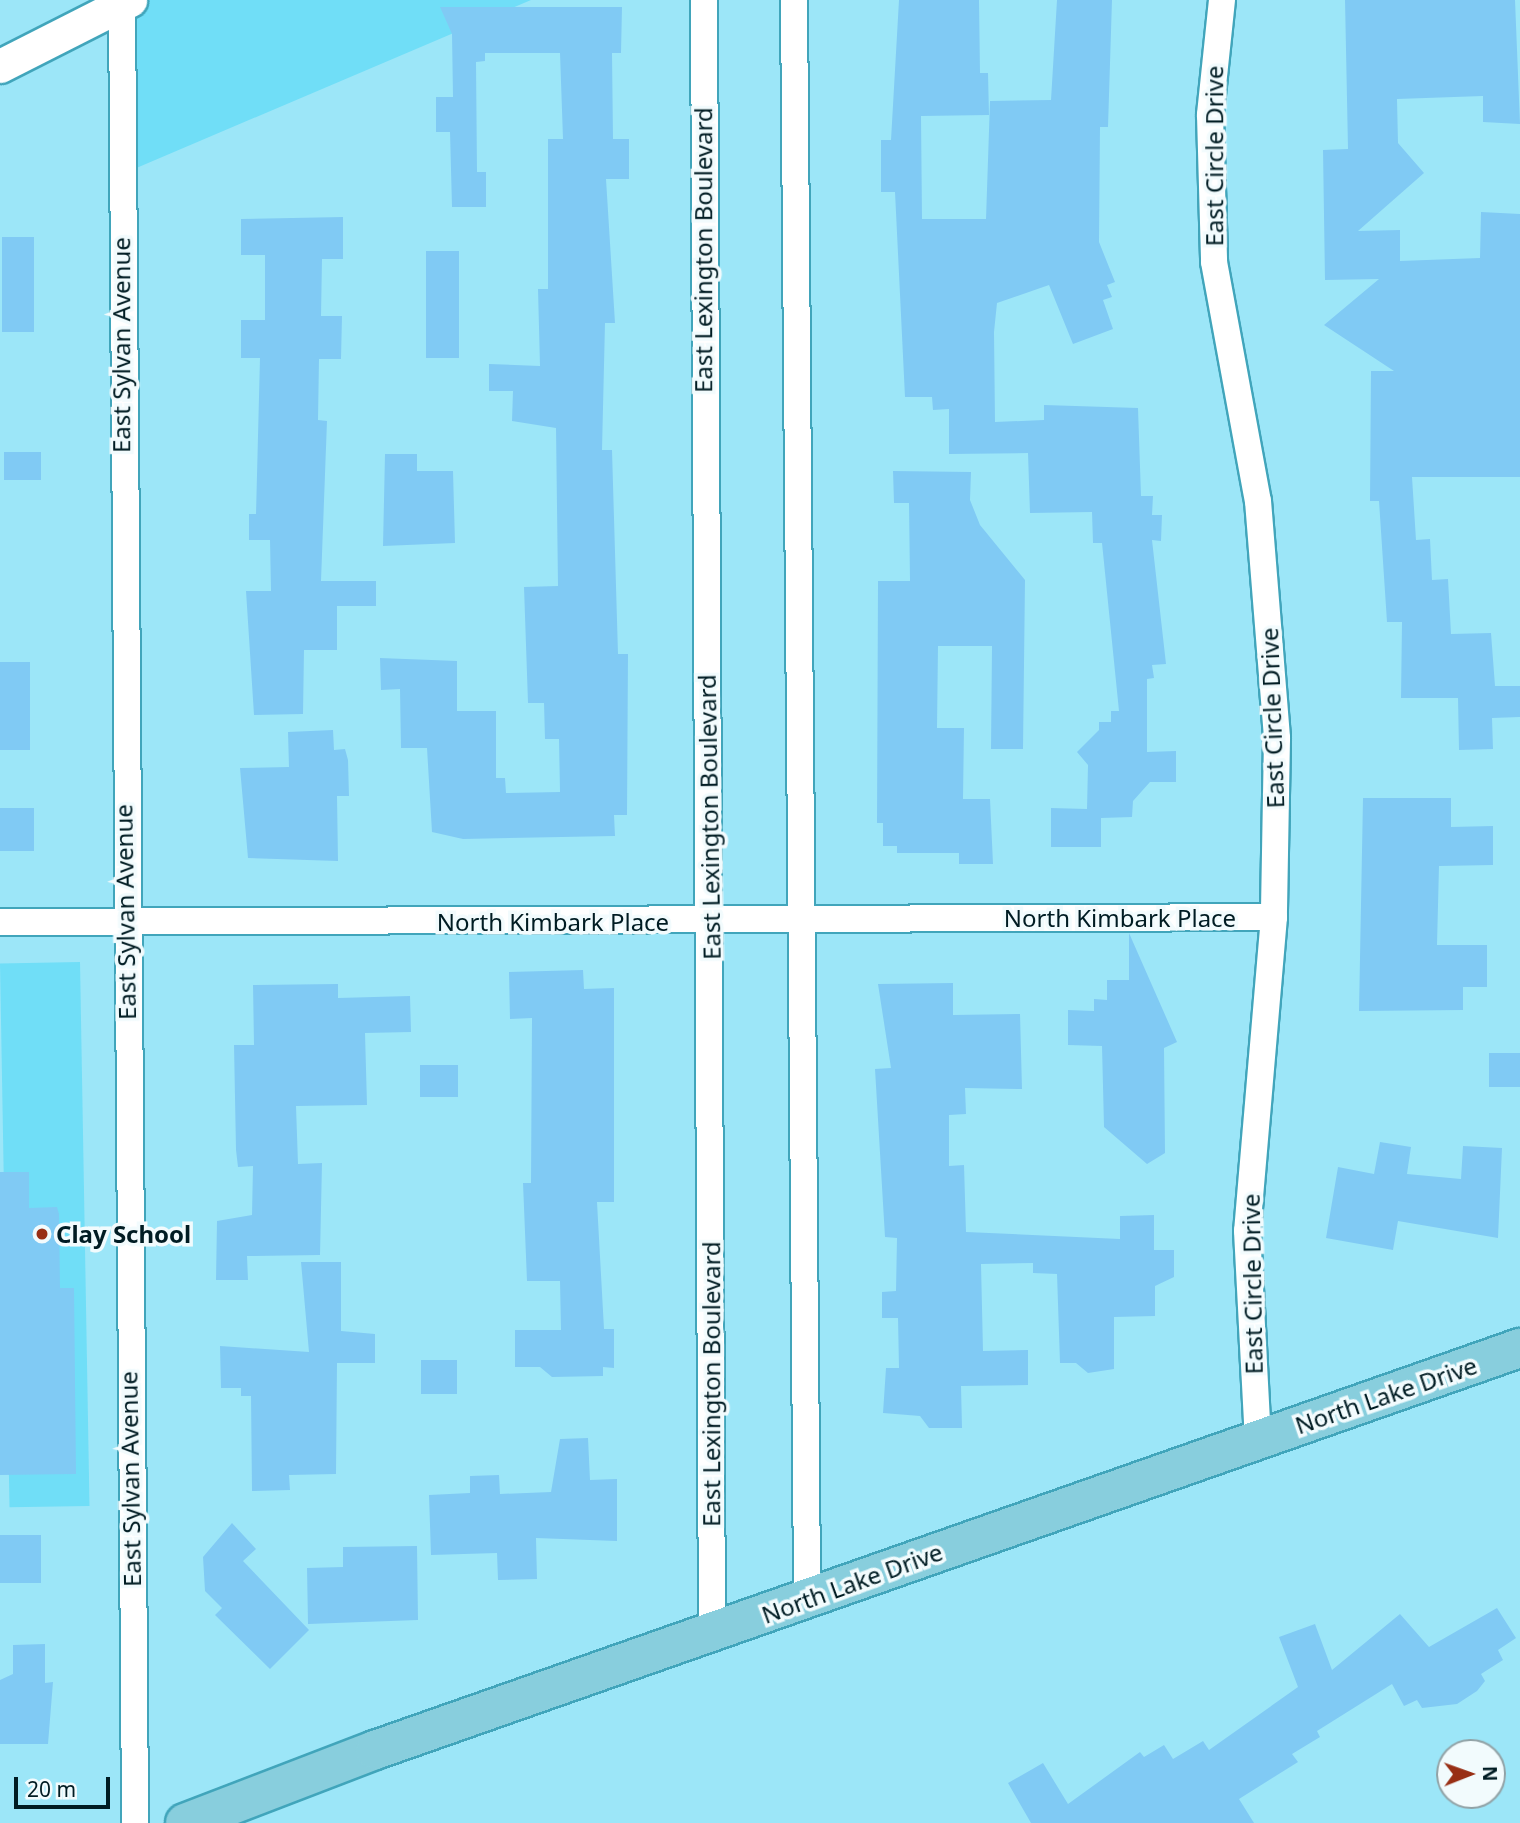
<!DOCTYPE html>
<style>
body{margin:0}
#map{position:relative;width:1520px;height:1823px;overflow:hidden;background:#9ce6f8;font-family:"Noto Sans",sans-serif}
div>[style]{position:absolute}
.built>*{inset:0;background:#70def7;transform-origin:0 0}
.building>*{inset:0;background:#80caf4;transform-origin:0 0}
.roads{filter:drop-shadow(2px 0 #41a5bb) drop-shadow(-2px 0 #41a5bb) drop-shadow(0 2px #41a5bb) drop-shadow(0 -2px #41a5bb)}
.minor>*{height:26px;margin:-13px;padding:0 13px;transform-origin:13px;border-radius:13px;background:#fff}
.tertiary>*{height:33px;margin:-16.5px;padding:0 16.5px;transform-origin:16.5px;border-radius:16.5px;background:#fff}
.primary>*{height:38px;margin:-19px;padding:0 19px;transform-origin:19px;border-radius:19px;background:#88cedd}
.dots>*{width:19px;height:19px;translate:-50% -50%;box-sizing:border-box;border:4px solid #f2fbfd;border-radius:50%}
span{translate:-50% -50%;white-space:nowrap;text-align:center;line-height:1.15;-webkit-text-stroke:7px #f2fbfd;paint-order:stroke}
.street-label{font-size:24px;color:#001c23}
.poi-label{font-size:24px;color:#001c23;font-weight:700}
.left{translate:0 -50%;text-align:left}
.north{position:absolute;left:1436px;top:1739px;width:70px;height:70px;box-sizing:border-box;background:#f2fbfd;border:2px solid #91a2a6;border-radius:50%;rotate:89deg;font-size:19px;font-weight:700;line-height:28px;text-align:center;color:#001c23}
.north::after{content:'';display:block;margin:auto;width:24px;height:32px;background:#982f15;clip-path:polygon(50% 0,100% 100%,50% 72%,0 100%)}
.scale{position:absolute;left:14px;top:1777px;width:96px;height:32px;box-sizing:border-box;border:4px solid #001c23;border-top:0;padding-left:9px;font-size:21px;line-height:24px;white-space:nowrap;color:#001c23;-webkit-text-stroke:5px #f2fbfd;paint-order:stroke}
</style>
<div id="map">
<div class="built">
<i style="clip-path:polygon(130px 0,531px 0,120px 175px)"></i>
<i style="left:80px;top:962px;width:544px;height:80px;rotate:89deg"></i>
</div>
<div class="building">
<i style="clip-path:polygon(899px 0,979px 0,980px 73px,988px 73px,989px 115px,921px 116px,922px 219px,986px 219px,990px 101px,1051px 100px,1057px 0,1112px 0,1108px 127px,1100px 127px,1099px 242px,1115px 282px,1107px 285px,1112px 297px,1103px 300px,1113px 329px,1073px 344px,1049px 285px,997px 303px,994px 332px,995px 422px,1044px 420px,1044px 405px,1138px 408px,1141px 496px,1153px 496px,1152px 515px,1162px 515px,1161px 541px,1152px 540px,1166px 664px,1152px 665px,1154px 678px,1147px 679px,1147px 752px,1176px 751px,1176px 782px,1150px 782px,1133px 801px,1132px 817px,1101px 818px,1101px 847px,1051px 847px,1051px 808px,1087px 809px,1088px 765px,1077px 752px,1099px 730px,1099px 722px,1111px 722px,1111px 711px,1119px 711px,1102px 543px,1093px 543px,1092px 512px,1030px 513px,1028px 453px,949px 454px,949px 409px,933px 410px,932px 397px,905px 397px,895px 192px,881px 192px,881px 140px,891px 140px)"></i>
<i style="clip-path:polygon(1345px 0,1515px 0,1520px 124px,1483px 122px,1483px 96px,1397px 99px,1398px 143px,1424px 173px,1358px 231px,1400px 230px,1400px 261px,1480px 258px,1481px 212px,1520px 214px,1520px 477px,1412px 477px,1416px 540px,1430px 539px,1432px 580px,1448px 579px,1451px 634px,1491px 633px,1495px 686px,1520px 686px,1520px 717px,1492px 718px,1493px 749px,1459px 750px,1458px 698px,1401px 698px,1402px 622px,1387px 622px,1379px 501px,1370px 501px,1371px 371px,1394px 371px,1324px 325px,1379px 279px,1325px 280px,1323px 150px,1348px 149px)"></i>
<i style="clip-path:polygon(440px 7px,622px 7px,621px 53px,612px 53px,613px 139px,629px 139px,629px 179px,606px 179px,615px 323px,605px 323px,602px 450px,612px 450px,618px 654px,628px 654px,627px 815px,614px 815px,615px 836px,463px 839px,432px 832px,427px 748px,401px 748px,400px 689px,381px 690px,380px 658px,457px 661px,457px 711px,496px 711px,496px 778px,505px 778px,506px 793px,560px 792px,559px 739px,545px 739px,544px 703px,528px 703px,524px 587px,558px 586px,556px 428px,512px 421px,513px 391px,489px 391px,489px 364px,540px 366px,538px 289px,548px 289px,548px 139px,563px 139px,560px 53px,485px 53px,485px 61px,476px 62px,477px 172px,486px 172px,486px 207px,452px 207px,450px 132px,436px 132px,436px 97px,453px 97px,452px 34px)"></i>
<i style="clip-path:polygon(343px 217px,343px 259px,322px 259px,321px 316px,342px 316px,341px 359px,319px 359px,318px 420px,327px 421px,321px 581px,376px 581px,376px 606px,337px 606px,337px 650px,304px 650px,303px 714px,254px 715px,246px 591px,271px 591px,270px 540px,249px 540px,249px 514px,256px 514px,260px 358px,241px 358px,241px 320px,265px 320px,265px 255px,241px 255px,241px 219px)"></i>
<i style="left:2px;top:237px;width:32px;height:95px"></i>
<i style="left:426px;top:251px;width:33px;height:107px"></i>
<i style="left:41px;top:452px;width:28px;height:37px;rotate:90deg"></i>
<i style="clip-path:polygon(385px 454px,417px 454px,417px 471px,453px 471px,455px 543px,383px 546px)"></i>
<i style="clip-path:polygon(893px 471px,971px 472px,970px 500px,980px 525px,1025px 580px,1023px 749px,991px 749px,992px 646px,938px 646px,937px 728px,964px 728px,963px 799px,990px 799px,993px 864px,959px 864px,959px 853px,897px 853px,897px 846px,883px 846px,883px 823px,877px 823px,878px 581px,910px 581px,909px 503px,894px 503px)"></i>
<i style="left:0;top:662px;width:30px;height:88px"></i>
<i style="clip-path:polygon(333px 730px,334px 750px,345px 749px,348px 760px,349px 796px,337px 796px,338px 861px,248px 858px,240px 768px,289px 767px,288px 732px)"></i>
<i style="clip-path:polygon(1363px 798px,1451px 798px,1451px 827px,1493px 826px,1493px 865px,1439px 866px,1437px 945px,1487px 945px,1487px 987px,1463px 987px,1463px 1010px,1359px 1011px)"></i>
<i style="left:0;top:808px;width:34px;height:43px"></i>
<i style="clip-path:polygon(1129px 933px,1177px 1042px,1164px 1048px,1165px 1153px,1147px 1164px,1104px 1127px,1102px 1046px,1068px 1045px,1068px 1010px,1094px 1011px,1094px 999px,1107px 1000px,1107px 980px,1129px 980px)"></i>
<i style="clip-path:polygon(583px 970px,584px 989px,614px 988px,614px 1202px,597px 1202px,604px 1329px,614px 1329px,614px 1368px,603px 1367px,603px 1376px,552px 1377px,540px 1367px,515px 1367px,515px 1330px,561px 1330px,560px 1281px,527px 1281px,523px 1183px,531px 1183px,532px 1018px,510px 1019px,509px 972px)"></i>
<i style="clip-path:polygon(953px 983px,953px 1015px,1020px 1014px,1022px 1089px,965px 1088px,966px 1114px,949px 1115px,949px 1166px,964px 1165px,966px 1232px,1120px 1239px,1120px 1216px,1154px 1215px,1154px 1250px,1174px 1250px,1174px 1277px,1155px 1286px,1155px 1316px,1114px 1317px,1114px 1369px,1088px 1373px,1076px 1363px,1060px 1363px,1057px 1274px,1033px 1273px,1033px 1263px,981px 1264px,983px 1351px,1028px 1350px,1028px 1385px,961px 1386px,962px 1428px,929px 1428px,920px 1416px,883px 1413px,886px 1368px,899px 1368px,898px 1318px,882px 1318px,882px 1292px,896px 1291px,897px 1238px,885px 1237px,875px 1069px,891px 1068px,878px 984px)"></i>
<i style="clip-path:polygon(338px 984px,338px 998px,410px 996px,411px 1032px,365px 1033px,367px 1105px,296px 1106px,298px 1164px,322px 1163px,320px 1255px,247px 1256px,248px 1280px,216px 1280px,217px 1221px,252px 1215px,253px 1166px,238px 1167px,236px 1150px,234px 1045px,254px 1045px,253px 985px)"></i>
<i style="left:1489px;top:1053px;width:31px;height:34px"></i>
<i style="left:420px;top:1065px;width:38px;height:32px"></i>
<i style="clip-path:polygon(1380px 1142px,1411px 1147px,1407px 1174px,1461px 1179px,1463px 1146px,1502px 1148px,1498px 1238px,1398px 1221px,1393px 1250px,1326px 1238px,1338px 1167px,1374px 1174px)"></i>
<i style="clip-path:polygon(0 1172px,29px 1172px,29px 1208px,57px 1207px,59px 1214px,60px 1288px,74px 1288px,76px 1474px,0 1475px)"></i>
<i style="clip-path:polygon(301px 1262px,341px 1262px,341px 1331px,375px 1334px,375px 1363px,337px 1363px,336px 1474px,289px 1475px,290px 1490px,252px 1491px,251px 1396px,241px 1396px,241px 1388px,221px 1388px,220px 1346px,309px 1352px)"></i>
<i style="left:421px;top:1360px;width:36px;height:34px"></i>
<i style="clip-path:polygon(588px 1438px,590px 1480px,617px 1479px,617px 1541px,536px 1538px,537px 1579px,498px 1580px,497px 1553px,431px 1555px,429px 1495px,470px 1493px,470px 1476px,499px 1475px,500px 1494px,551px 1492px,560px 1439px)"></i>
<i style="clip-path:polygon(232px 1523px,256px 1549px,243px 1561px,309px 1630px,270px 1669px,215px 1615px,222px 1608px,205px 1591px,203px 1557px)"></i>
<i style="left:0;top:1535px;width:41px;height:48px"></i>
<i style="clip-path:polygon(417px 1546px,418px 1620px,308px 1624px,307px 1568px,343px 1567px,343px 1547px)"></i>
<i style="clip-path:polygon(1497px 1608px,1516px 1638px,1498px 1650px,1503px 1660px,1481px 1674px,1485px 1681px,1477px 1691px,1457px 1704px,1422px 1708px,1417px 1700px,1404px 1706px,1392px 1684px,1317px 1731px,1320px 1737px,1292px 1754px,1298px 1762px,1239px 1799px,1254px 1823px,1031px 1823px,1008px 1783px,1043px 1763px,1068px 1804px,1140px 1752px,1144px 1757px,1164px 1745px,1173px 1759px,1203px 1741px,1209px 1750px,1298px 1687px,1279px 1637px,1315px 1624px,1332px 1670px,1400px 1614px,1429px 1647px)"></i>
<i style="clip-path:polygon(45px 1644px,45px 1683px,53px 1682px,48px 1744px,0 1744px,0 1680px,13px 1674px,13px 1645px)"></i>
</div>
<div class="roads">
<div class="minor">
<i style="left:122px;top:0;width:1823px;rotate:89.59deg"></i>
<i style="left:704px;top:0;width:1634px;rotate:89.72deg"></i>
<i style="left:794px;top:0;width:1598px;rotate:89.53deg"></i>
<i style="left:1222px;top:0;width:116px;rotate:96deg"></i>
<i style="left:1210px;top:115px;width:147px;rotate:88.4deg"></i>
<i style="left:1214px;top:262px;width:243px;rotate:79.6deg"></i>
<i style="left:1258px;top:501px;width:238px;rotate:85.4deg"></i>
<i style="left:1277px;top:738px;width:179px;rotate:91deg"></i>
<i style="left:1274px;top:917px;width:315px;rotate:94.9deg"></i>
<i style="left:1247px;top:1231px;width:209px;rotate:87deg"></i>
<i style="left:0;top:922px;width:1274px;rotate:-0.22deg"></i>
</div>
<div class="tertiary">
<i style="left:0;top:66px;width:146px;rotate:-26.9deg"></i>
</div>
<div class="primary">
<i style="left:185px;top:1823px;width:204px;rotate:-21deg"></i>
<i style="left:375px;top:1750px;width:1214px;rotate:-19.35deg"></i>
</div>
</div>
<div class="dots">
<i style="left:42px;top:1234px;background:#982f15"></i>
</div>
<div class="street-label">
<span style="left:1214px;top:156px;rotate:-90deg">East Circle Drive</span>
<span style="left:703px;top:250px;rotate:-90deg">East Lexington Boulevard</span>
<span style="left:121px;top:345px;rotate:-90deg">East Sylvan Avenue</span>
<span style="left:1272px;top:718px;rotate:-92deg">East Circle Drive</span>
<span style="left:709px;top:817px;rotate:-91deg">East Lexington Boulevard</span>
<span style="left:125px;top:912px;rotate:-91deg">East Sylvan Avenue</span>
<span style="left:1120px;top:918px">North Kimbark Place</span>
<span style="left:553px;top:922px">North Kimbark Place</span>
<span style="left:1252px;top:1284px;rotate:-91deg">East Circle Drive</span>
<span style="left:711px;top:1384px;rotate:-90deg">East Lexington Boulevard</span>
<span style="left:1386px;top:1395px;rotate:-19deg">North Lake Drive</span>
<span style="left:130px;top:1479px;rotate:-91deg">East Sylvan Avenue</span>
<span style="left:852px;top:1583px;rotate:-20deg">North Lake Drive</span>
</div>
<div class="poi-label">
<span class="left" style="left:56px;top:1234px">Clay School</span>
</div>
<div class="north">N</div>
<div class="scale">20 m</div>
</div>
